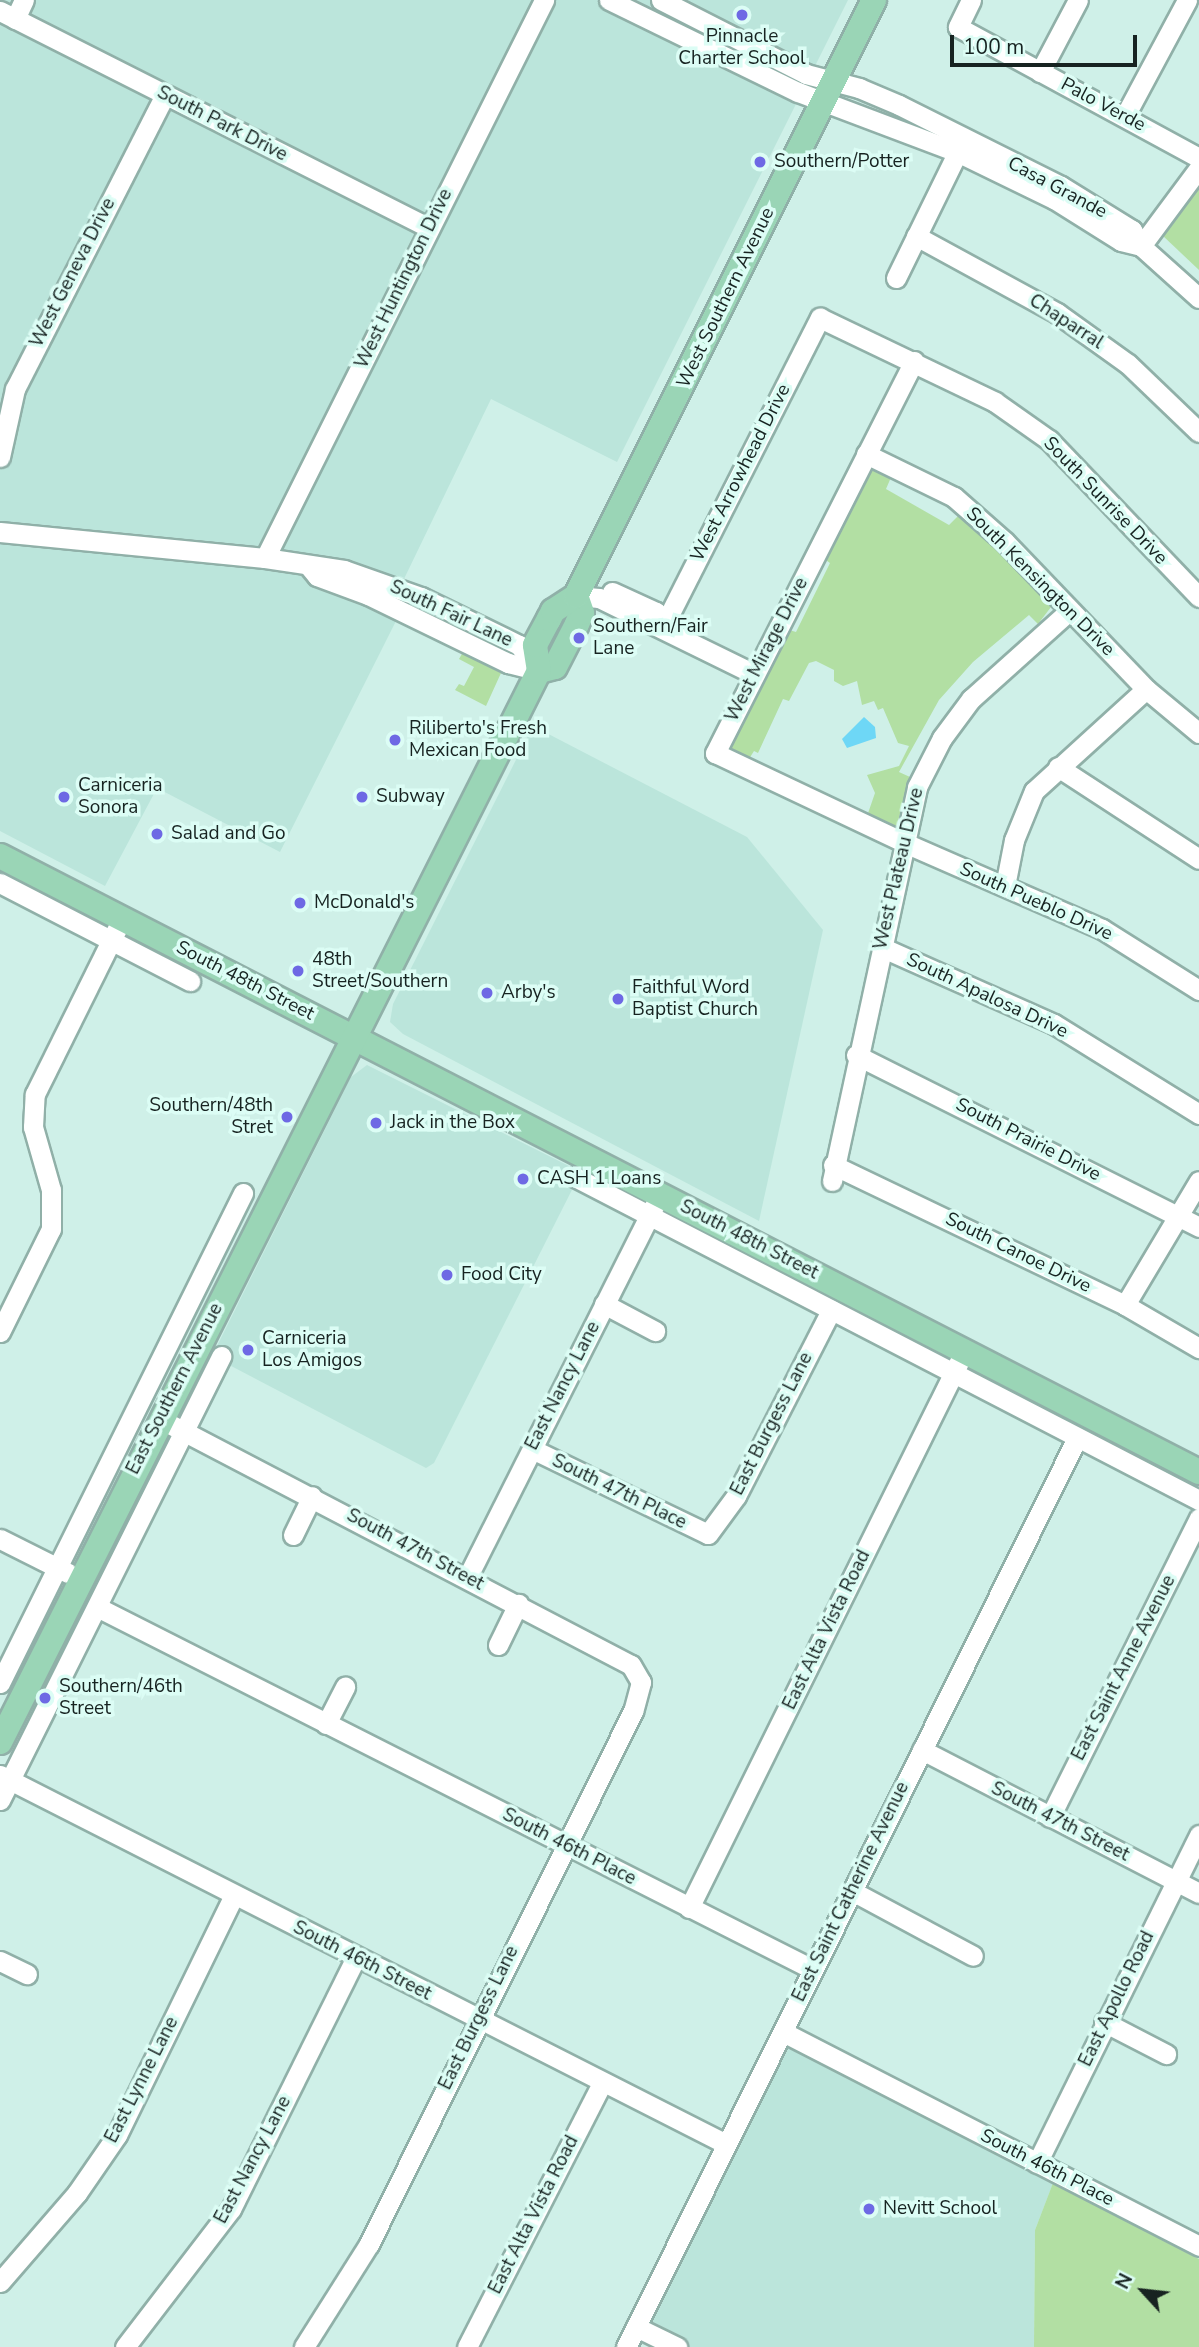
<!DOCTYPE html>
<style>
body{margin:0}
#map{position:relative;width:1199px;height:2347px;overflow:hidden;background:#cff0e8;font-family:"Nunito Sans",sans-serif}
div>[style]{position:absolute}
.built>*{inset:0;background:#bbe5db}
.green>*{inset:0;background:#b2dfa3}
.water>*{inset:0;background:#6ed7f6}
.roads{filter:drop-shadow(2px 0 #90b0a8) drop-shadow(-2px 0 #90b0a8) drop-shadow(0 2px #90b0a8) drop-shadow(0 -2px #90b0a8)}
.minor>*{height:19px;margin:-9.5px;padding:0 9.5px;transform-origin:9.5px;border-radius:9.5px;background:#fff}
.major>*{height:24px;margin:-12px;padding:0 12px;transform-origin:12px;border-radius:12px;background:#9ad5b6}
.dots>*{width:19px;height:19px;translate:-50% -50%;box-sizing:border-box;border:4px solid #dcfdf5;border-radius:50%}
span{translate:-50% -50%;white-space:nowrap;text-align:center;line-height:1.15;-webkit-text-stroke:7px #dcfdf5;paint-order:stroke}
.poi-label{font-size:19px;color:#172321}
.left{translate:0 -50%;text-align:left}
.right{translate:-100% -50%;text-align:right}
.street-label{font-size:19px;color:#172321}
.north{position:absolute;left:1108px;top:2256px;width:70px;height:70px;-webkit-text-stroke:5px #dcfdf5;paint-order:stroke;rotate:297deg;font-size:19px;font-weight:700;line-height:28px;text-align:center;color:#172321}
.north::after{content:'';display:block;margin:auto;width:24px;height:32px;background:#172321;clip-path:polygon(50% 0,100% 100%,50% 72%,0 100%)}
.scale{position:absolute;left:950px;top:35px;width:187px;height:32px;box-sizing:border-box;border:4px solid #172321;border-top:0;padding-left:9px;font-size:21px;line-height:24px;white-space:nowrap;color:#172321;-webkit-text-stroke:5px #dcfdf5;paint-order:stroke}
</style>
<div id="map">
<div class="built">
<i style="clip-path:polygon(0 0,848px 0,617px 462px,491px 399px,403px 581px,398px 617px,280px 852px,157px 788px,105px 886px,0 831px)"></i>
<i style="clip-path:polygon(533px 726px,747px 837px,823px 930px,759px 1221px,403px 1034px,390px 1022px,393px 1004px)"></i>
<i style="clip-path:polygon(367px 1065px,581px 1172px,434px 1463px,426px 1468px,212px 1356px,351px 1077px)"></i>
<i style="clip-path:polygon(783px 2032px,1057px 2173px,1035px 2230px,1034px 2347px,677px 2347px,636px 2327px)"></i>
</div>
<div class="green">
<i style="clip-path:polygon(1199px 183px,1199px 270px,1162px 235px)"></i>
<i style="clip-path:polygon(873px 467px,892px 475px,886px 489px,949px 525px,958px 516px,1026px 576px,1051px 607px,1038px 624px,1029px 615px,973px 662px,939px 700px,899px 772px,910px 777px,895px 832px,866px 819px,875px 793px,867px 775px,899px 766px,909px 746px,898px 743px,883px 708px,878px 710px,874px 701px,862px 705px,857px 681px,843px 686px,834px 681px,834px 670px,816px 661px,809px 663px,789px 701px,783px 699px,758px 753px,754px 751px,747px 762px,728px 747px,786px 629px,796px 632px,830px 563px,820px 556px,865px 469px)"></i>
<i style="clip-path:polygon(463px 652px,501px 673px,486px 706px,455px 690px,459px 684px,464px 686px,474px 667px,459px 659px)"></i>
<i style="clip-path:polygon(1053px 2183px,1199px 2259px,1199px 2347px,1034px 2347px,1035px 2230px)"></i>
</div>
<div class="water">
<i style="clip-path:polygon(864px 717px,875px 727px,876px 738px,847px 748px,842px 739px)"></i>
</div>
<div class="roads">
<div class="minor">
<i style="left:609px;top:0;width:210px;rotate:26deg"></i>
<i style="left:798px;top:92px;width:170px;rotate:20.7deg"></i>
<i style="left:957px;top:152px;width:108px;rotate:25.9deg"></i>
<i style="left:1054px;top:199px;width:79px;rotate:32.1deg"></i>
<i style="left:1121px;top:241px;width:21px;rotate:14deg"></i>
<i style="left:661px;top:0;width:163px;rotate:27deg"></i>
<i style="left:806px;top:74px;width:55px;rotate:14.8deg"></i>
<i style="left:859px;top:88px;width:43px;rotate:23deg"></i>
<i style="left:899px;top:105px;width:181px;rotate:26.6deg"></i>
<i style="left:1061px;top:186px;width:84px;rotate:31.8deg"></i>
<i style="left:1132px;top:230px;width:18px;rotate:61deg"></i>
<i style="left:1141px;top:246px;width:78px;rotate:41.9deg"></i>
<i style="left:971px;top:0;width:30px;rotate:116deg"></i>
<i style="left:958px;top:27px;width:274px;rotate:28.5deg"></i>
<i style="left:0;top:11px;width:481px;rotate:26.8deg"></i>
<i style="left:15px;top:19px;width:21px;rotate:-65deg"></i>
<i style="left:1040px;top:72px;width:81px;rotate:-62.2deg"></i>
<i style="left:1126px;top:114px;width:129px;rotate:-61.8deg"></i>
<i style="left:916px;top:236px;width:161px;rotate:28.6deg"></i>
<i style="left:1057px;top:313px;width:87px;rotate:35.7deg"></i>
<i style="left:1128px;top:364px;width:98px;rotate:43.8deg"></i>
<i style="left:1141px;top:246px;width:97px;rotate:-53.4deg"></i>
<i style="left:896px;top:278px;width:150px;rotate:-63.9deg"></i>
<i style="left:914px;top:361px;width:440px;rotate:116.9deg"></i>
<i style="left:715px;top:753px;width:210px;rotate:25.3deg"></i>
<i style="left:905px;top:843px;width:215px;rotate:23.6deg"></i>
<i style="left:1102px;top:929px;width:115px;rotate:32.2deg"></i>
<i style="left:866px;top:454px;width:98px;rotate:26deg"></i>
<i style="left:954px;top:497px;width:68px;rotate:41.4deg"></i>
<i style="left:1005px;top:542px;width:204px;rotate:46.2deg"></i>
<i style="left:1146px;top:689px;width:69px;rotate:39.7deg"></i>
<i style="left:0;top:457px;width:70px;rotate:-77.6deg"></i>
<i style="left:15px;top:389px;width:330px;rotate:-63deg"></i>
<i style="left:0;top:532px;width:266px;rotate:5.6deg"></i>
<i style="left:265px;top:558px;width:80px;rotate:8.6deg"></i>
<i style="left:344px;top:570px;width:82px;rotate:19.3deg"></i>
<i style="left:421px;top:597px;width:109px;rotate:26.1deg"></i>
<i style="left:519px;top:645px;width:32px;rotate:54deg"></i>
<i style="left:265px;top:558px;width:624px;rotate:-63.43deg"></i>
<i style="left:308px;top:565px;width:14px;rotate:51deg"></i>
<i style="left:317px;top:576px;width:54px;rotate:20.4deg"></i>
<i style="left:368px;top:595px;width:156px;rotate:25.9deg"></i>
<i style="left:508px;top:663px;width:32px;rotate:14deg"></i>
<i style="left:612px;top:592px;width:48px;rotate:24.4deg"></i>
<i style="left:656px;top:612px;width:17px;rotate:65deg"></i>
<i style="left:576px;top:596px;width:23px;rotate:5deg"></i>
<i style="left:599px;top:598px;width:173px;rotate:26.1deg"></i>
<i style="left:663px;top:627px;width:347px;rotate:-63.1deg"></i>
<i style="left:820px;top:318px;width:194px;rotate:25.6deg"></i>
<i style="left:995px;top:402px;width:66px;rotate:35.1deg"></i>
<i style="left:1049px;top:440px;width:217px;rotate:46.3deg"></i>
<i style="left:1058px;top:767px;width:168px;rotate:33.1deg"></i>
<i style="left:0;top:883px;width:214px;rotate:27.3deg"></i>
<i style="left:1005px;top:886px;width:47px;rotate:-78.9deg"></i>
<i style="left:1014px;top:840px;width:53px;rotate:-67.8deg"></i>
<i style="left:1034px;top:791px;width:151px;rotate:-42.3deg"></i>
<i style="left:881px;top:947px;width:189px;rotate:24deg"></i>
<i style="left:1054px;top:1024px;width:171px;rotate:31.8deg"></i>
<i style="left:856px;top:1055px;width:384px;rotate:26.6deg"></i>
<i style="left:833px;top:1165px;width:324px;rotate:25.6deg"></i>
<i style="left:1125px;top:1305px;width:86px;rotate:30.2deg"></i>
<i style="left:575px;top:1177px;width:703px;rotate:27.37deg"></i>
<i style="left:832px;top:1181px;width:403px;rotate:-77.8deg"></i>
<i style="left:917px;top:787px;width:55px;rotate:-63deg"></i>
<i style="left:942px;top:738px;width:49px;rotate:-53.4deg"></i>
<i style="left:971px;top:699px;width:132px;rotate:-41.9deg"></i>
<i style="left:604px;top:1304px;width:58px;rotate:27.9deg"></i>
<i style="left:1125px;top:1305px;width:144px;rotate:-59.2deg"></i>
<i style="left:0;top:1332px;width:115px;rotate:-63.7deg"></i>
<i style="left:51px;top:1229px;width:39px;rotate:-90deg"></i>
<i style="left:51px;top:1190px;width:66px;rotate:-105.9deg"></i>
<i style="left:33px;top:1127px;width:33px;rotate:-87deg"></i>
<i style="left:35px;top:1094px;width:195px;rotate:-63.6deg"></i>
<i style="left:160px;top:1419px;width:531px;rotate:27.58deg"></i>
<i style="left:631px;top:1665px;width:20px;rotate:60deg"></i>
<i style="left:641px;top:1682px;width:30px;rotate:105deg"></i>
<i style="left:633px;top:1711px;width:595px;rotate:116.35deg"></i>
<i style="left:369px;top:2244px;width:122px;rotate:122.3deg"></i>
<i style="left:532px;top:1449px;width:195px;rotate:25.8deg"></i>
<i style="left:708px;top:1534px;width:47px;rotate:-53.6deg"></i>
<i style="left:736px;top:1496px;width:209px;rotate:-62.9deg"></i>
<i style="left:293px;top:1535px;width:43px;rotate:-64deg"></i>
<i style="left:0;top:1539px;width:76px;rotate:26.6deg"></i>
<i style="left:467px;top:1578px;width:416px;rotate:-63.3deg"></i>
<i style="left:97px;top:1607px;width:801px;rotate:26.85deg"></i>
<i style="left:498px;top:1645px;width:46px;rotate:-64deg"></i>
<i style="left:0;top:1683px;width:547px;rotate:-63.62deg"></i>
<i style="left:326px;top:1724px;width:42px;rotate:-62.8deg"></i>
<i style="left:922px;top:1750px;width:312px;rotate:27.3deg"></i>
<i style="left:0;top:1775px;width:814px;rotate:26.94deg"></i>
<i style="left:0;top:1800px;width:496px;rotate:-63.5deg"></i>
<i style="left:1050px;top:1817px;width:334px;rotate:-63.5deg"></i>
<i style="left:852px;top:1891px;width:137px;rotate:28.2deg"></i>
<i style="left:689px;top:1908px;width:611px;rotate:-63.69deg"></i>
<i style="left:0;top:1961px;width:30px;rotate:26deg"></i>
<i style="left:1104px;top:2022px;width:70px;rotate:27.3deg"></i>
<i style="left:783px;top:2032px;width:468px;rotate:27.2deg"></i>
<i style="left:1037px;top:2163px;width:366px;rotate:-63.7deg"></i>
<i style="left:0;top:2282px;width:118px;rotate:-49.1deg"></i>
<i style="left:77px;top:2193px;width:70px;rotate:-55.4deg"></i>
<i style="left:117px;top:2135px;width:267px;rotate:-64deg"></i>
<i style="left:636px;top:2327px;width:46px;rotate:26deg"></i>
<i style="left:125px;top:2347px;width:174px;rotate:-52.5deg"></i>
<i style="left:231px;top:2209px;width:281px;rotate:-63.6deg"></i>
<i style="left:467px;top:2347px;width:297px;rotate:-62.9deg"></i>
<i style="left:626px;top:2347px;width:1015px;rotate:-63.61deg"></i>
</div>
<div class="major">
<i style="left:539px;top:671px;width:16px;rotate:-14deg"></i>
<i style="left:555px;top:667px;width:48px;rotate:-62.9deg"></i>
<i style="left:577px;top:624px;width:12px;rotate:-66deg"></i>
<i style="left:582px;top:613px;width:18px;rotate:-109deg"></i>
<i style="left:0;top:856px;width:1348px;rotate:27.19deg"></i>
<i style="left:0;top:1742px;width:1199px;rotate:-63.29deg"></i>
<i style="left:539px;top:671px;width:26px;rotate:-99deg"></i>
<i style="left:535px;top:645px;width:30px;rotate:-62deg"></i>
<i style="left:549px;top:619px;width:9px;rotate:-63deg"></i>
<i style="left:553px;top:611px;width:27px;rotate:-33deg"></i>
<i style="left:576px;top:596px;width:666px;rotate:-63.43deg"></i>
</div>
</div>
<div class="dots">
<i style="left:742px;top:15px;background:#6e69e4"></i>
<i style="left:760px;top:162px;background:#6e69e4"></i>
<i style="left:579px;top:638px;background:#6e69e4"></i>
<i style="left:395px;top:740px;background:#6e69e4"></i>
<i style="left:64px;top:797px;background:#6e69e4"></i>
<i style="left:362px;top:797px;background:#6e69e4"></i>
<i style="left:157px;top:834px;background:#6e69e4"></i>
<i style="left:300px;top:903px;background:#6e69e4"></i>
<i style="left:298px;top:971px;background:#6e69e4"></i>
<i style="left:487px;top:993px;background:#6e69e4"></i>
<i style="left:618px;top:999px;background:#6e69e4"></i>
<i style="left:287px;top:1117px;background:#6e69e4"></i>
<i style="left:376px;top:1123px;background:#6e69e4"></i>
<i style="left:523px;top:1179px;background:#6e69e4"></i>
<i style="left:447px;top:1275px;background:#6e69e4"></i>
<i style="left:248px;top:1350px;background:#6e69e4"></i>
<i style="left:45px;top:1698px;background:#6e69e4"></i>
<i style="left:869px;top:2209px;background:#6e69e4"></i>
</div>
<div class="poi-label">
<span style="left:742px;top:48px">Pinnacle<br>Charter School</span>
<span class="left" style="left:774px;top:162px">Southern/Potter</span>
<span class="left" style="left:593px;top:638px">Southern/Fair<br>Lane</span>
<span class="left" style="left:409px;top:740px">Riliberto's Fresh<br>Mexican Food</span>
<span class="left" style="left:78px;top:797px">Carniceria<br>Sonora</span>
<span class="left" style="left:376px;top:797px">Subway</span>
<span class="left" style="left:171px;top:834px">Salad and Go</span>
<span class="left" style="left:314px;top:903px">McDonald's</span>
<span class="left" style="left:312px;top:971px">48th<br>Street/Southern</span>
<span class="left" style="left:632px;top:999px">Faithful Word<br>Baptist Church</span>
<span class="left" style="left:501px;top:993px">Arby's</span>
<span class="right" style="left:273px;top:1117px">Southern/48th<br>Stret</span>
<span class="left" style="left:390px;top:1123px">Jack in the Box</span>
<span class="left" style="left:537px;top:1179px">CASH 1 Loans</span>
<span class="left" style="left:461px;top:1275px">Food City</span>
<span class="left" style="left:262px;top:1350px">Carniceria<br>Los Amigos</span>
<span class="left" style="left:59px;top:1698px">Southern/46th<br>Street</span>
<span class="left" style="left:883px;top:2209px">Nevitt School</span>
</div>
<div class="street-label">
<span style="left:1103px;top:105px;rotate:28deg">Palo Verde</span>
<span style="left:222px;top:124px;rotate:27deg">South Park Drive</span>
<span style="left:1057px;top:188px;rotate:28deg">Casa Grande</span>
<span style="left:73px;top:273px;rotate:-63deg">West Geneva Drive</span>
<span style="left:404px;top:279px;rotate:-64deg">West Huntington Drive</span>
<span style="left:726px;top:298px;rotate:-64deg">West Southern Avenue</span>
<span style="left:1066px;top:322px;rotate:33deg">Chaparral</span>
<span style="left:741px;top:473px;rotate:-63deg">West Arrowhead Drive</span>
<span style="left:1105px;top:501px;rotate:46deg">South Sunrise Drive</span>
<span style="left:1040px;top:582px;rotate:45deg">South Kensington Drive</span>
<span style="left:451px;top:614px;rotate:25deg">South Fair Lane</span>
<span style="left:767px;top:650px;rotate:-63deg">West Mirage Drive</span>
<span style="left:899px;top:869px;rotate:-77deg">West Plateau Drive</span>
<span style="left:1036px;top:902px;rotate:24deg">South Pueblo Drive</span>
<span style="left:245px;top:981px;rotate:27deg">South 48th Street</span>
<span style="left:987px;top:996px;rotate:25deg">South Apalosa Drive</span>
<span style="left:1028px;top:1140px;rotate:27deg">South Prairie Drive</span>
<span style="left:749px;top:1240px;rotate:27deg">South 48th Street</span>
<span style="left:1018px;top:1253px;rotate:26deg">South Canoe Drive</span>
<span style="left:563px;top:1386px;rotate:-63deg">East Nancy Lane</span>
<span style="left:175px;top:1389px;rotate:-63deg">East Southern Avenue</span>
<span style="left:772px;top:1424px;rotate:-63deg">East Burgess Lane</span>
<span style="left:619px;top:1492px;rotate:26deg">South 47th Place</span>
<span style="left:415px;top:1550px;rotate:28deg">South 47th Street</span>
<span style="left:827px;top:1630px;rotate:-64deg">East Alta Vista Road</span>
<span style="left:1124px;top:1668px;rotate:-63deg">East Saint Anne Avenue</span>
<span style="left:1060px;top:1822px;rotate:27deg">South 47th Street</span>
<span style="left:569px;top:1847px;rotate:27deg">South 46th Place</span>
<span style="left:851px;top:1892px;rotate:-64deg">East Saint Catherine Avenue</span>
<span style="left:362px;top:1961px;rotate:27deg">South 46th Street</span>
<span style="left:1117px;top:1999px;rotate:-64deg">East Apollo Road</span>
<span style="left:479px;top:2018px;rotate:-64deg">East Burgess Lane</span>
<span style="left:142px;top:2080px;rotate:-63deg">East Lynne Lane</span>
<span style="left:253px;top:2160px;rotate:-62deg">East Nancy Lane</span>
<span style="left:1047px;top:2168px;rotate:27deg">South 46th Place</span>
<span style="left:534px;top:2215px;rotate:-63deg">East Alta Vista Road</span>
</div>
<div class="north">N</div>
<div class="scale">100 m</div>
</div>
